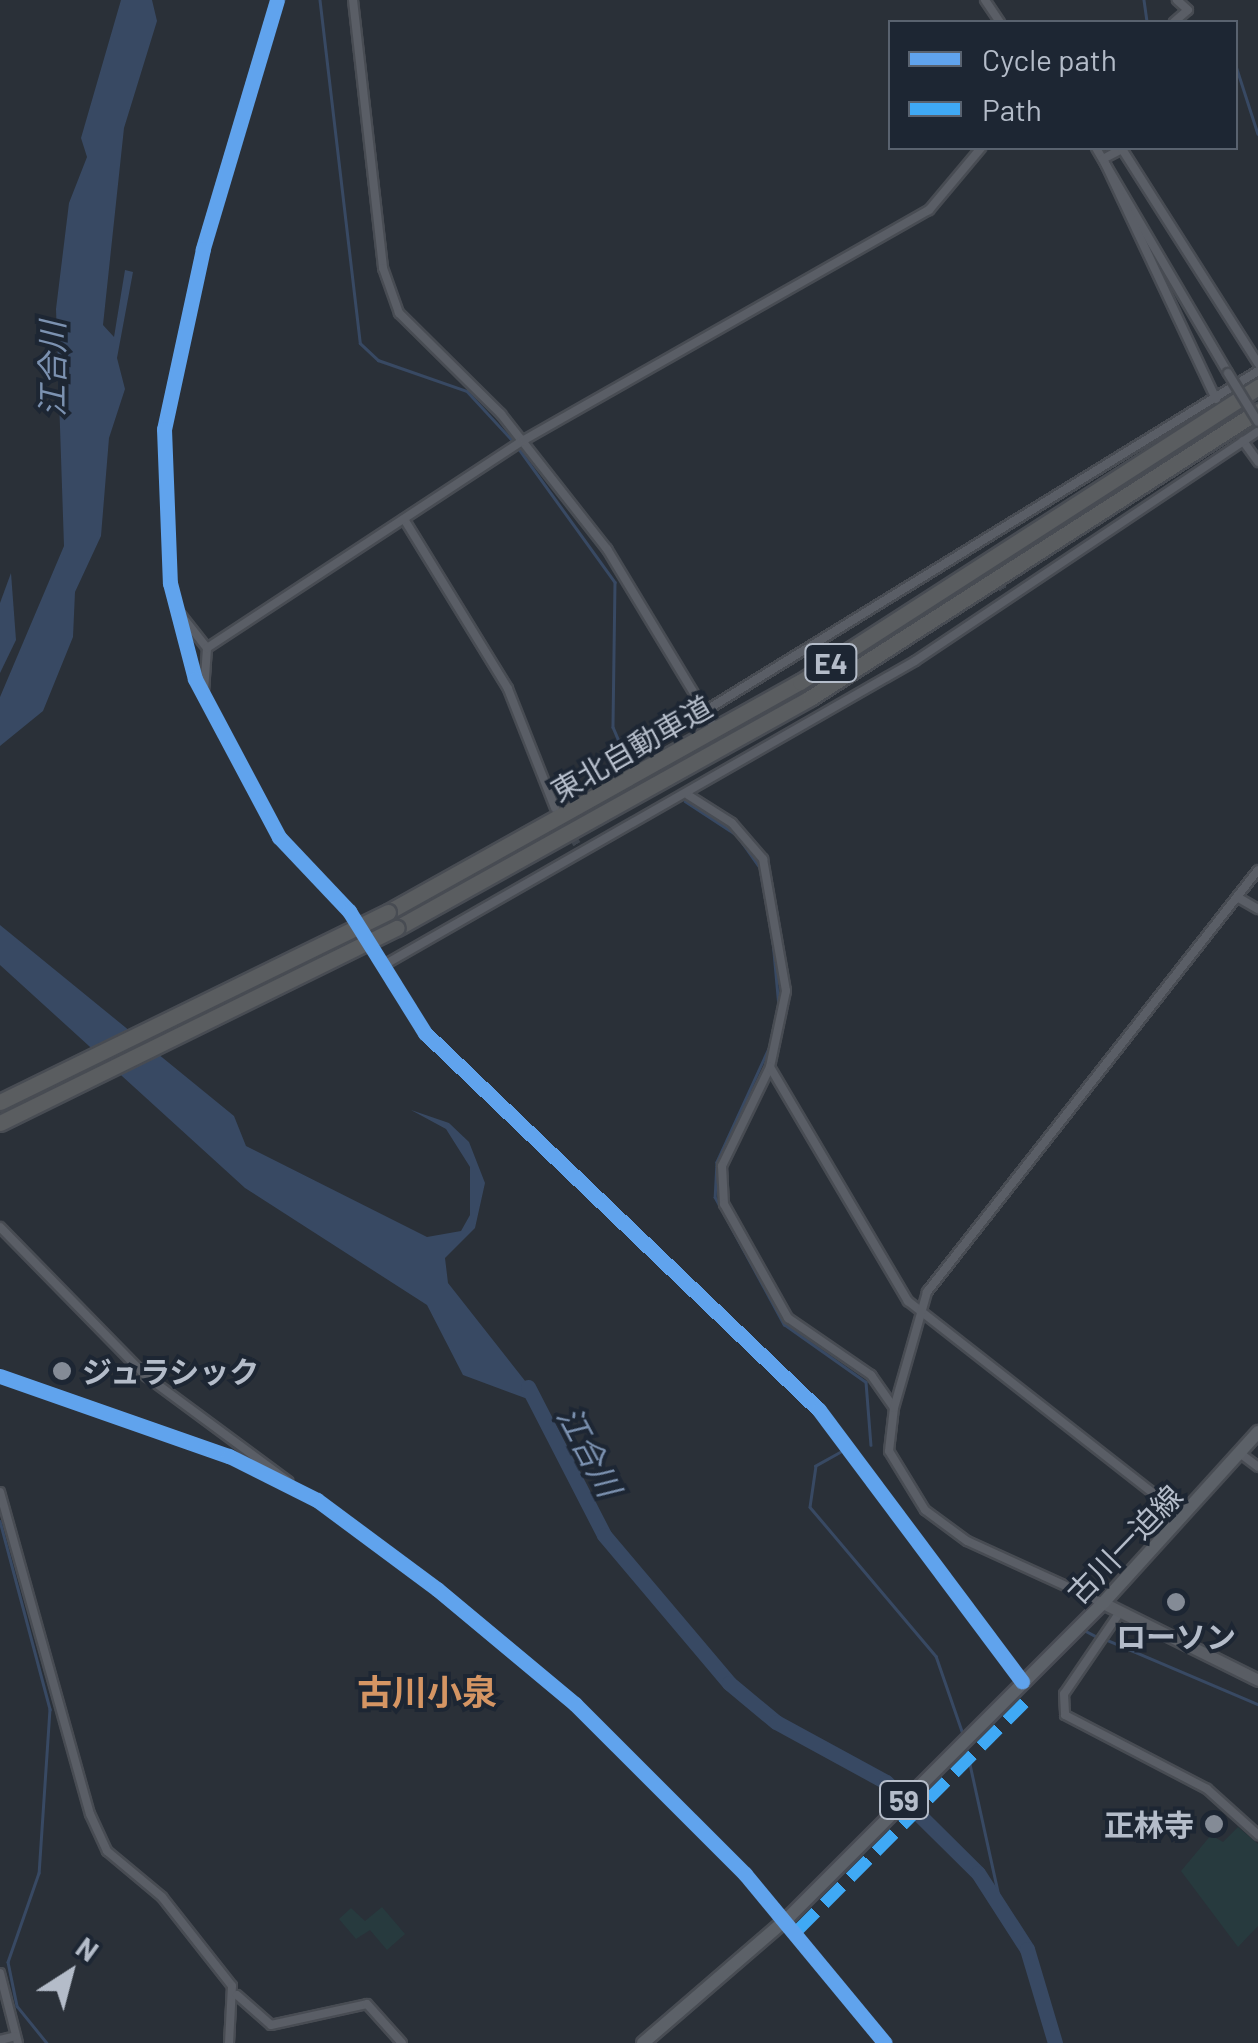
<!DOCTYPE html>
<meta charset="utf-8">
<style>
body{margin:0}
#map{position:relative;width:1258px;height:2043px;overflow:hidden;background:#2a3038;font-family:Barlow,"Noto Sans JP",sans-serif}
div>[style]{position:absolute}
.green>*{inset:0;background:#273a3e}
.water>*{inset:0;background:#384963}
.stream>*{height:2.5px;margin:-1.25px;padding:0 1.25px;transform-origin:1.25px;border-radius:1.25px;background:#384963}
.river>*{height:15px;margin:-7.5px;padding:0 7.5px;transform-origin:7.5px;border-radius:7.5px;background:#384963}
.street-tunnel>*{height:8px;margin-top:-4px;transform-origin:0;background:repeating-linear-gradient(90deg,#3f454e 0 8px,transparent 0 12px)}
.roads{filter:drop-shadow(2px 0 #484c53) drop-shadow(-2px 0 #484c53) drop-shadow(0 2px #484c53) drop-shadow(0 -2px #484c53)}
.street>*{height:8px;margin:-4px;padding:0 4px;transform-origin:4px;border-radius:4px;background:#5a5e66}
.secondary>*{height:11px;margin:-5.5px;padding:0 5.5px;transform-origin:5.5px;border-radius:5.5px;background:#595d64}
.primary>*{height:12px;margin:-6px;padding:0 6px;transform-origin:6px;border-radius:6px;background:#5c6168}
.highway>*{height:15px;margin:-7.5px;padding:0 7.5px;transform-origin:7.5px;border-radius:7.5px;background:#5a5d60}
.bridges{filter:drop-shadow(2px 0 #484c53) drop-shadow(-2px 0 #484c53) drop-shadow(0 2px #484c53) drop-shadow(0 -2px #484c53)}
.street-bridge>*{height:8px;margin:-4px;padding:0 4px;transform-origin:4px;border-radius:4px;background:#5a5e66}
.highway-bridge>*{height:15px;margin:-7.5px;padding:0 7.5px;transform-origin:7.5px;border-radius:7.5px;background:#5a5d60}
.quiet>*{height:12px;margin-top:-6px;transform-origin:0;background:repeating-linear-gradient(90deg,#3fa9f5 0 25px,transparent 0 37px)}
.cycleway>*{height:15px;margin:-7.5px;padding:0 7.5px;transform-origin:7.5px;border-radius:7.5px;background:#60a3ed}
.dots>*{width:28px;height:28px;translate:-50% -50%;box-sizing:border-box;border:5px solid #1d2633;border-radius:50%}
span{translate:-50% -50%;white-space:nowrap;text-align:center;line-height:1.15;-webkit-text-stroke:8px #1d2633;paint-order:stroke}
.shield-label span{padding:2px 8px;background:#1d2633;border:2px solid;border-radius:8px;-webkit-text-stroke-width:0}
.shield-label{font-size:28px;color:#b4bcc9;font-weight:700}
.street-label{font-size:30px;color:#b4bcc9}
.poi-label{font-size:30px;color:#b4bcc9;font-weight:700}
.left{translate:0 -50%;text-align:left}
.right{translate:-100% -50%;text-align:right}
.water-label{font-size:32px;color:#7c92b1;font-style:italic}
.quarter-label{font-size:35px;color:#d59563;font-weight:700}
.legend{position:absolute;left:888px;top:20px;width:350px;height:130px;box-sizing:border-box;background:#1d2633;border:2px solid #59626f;margin:0;padding:12px 18px;list-style:none;font-size:30px;color:#b4bcc9}
.legend li{display:flex;align-items:center;gap:20px;height:50px}
.legend b{width:50px;border:2px solid #59626f}
.north{position:absolute;left:20px;top:1923px;width:100px;height:100px;-webkit-text-stroke:8px #1d2633;paint-order:stroke;rotate:36deg;font-size:28px;font-weight:700;line-height:40px;text-align:center;color:#b4bcc9}
.north::after{content:'';display:block;margin:auto;width:35px;height:45px;background:#b4bcc9;clip-path:polygon(50% 0,100% 100%,50% 72%,0 100%)}
</style>
<div id="map">
<div class="green">
<i style="clip-path:polygon(1238px 1827px,1258px 1844px,1258px 1926px,1238px 1947px,1181px 1871px,1211px 1835px,1223px 1842px)"></i>
<i style="clip-path:polygon(382px 1907px,405px 1934px,387px 1950px,370px 1930px,356px 1939px,339px 1919px,351px 1908px,365px 1921px)"></i>
</div>
<div class="water">
<i style="clip-path:polygon(121px 0,152px 0,157px 21px,124px 128px,103px 325px,114px 337px,125px 270px,133px 272px,117px 358px,125px 389px,109px 438px,101px 536px,75px 592px,73px 637px,43px 711px,0 746px,0 697px,64px 546px,56px 309px,69px 203px,87px 157px,81px 138px)"></i>
<i style="clip-path:polygon(11px 573px,16px 640px,0 673px,0 603px)"></i>
<i style="clip-path:polygon(0 925px,234px 1116px,246px 1146px,427px 1237px,461px 1231px,470px 1215px,470px 1167px,446px 1129px,411px 1110px,449px 1123px,469px 1142px,485px 1183px,475px 1228px,445px 1258px,448px 1283px,544px 1405px,463px 1375px,427px 1305px,245px 1188px,0 965px)"></i>
</div>
<div class="stream">
<i style="left:320px;top:0;width:345px;rotate:83.3deg"></i>
<i style="left:360px;top:343px;width:25px;rotate:43deg"></i>
<i style="left:378px;top:360px;width:94px;rotate:19.2deg"></i>
<i style="left:467px;top:391px;width:68px;rotate:47.4deg"></i>
<i style="left:1144px;top:0;width:22px;rotate:82deg"></i>
<i style="left:1236px;top:66px;width:71px;rotate:72.1deg"></i>
<i style="left:519px;top:449px;width:164px;rotate:54.2deg"></i>
<i style="left:615px;top:582px;width:145px;rotate:90.8deg"></i>
<i style="left:613px;top:727px;width:39px;rotate:67deg"></i>
<i style="left:685px;top:801px;width:62px;rotate:33.2deg"></i>
<i style="left:737px;top:835px;width:42px;rotate:54.8deg"></i>
<i style="left:772px;top:930px;width:77px;rotate:84.8deg"></i>
<i style="left:771px;top:1044px;width:130px;rotate:114.6deg"></i>
<i style="left:717px;top:1162px;width:35px;rotate:93deg"></i>
<i style="left:715px;top:1197px;width:145px;rotate:61.5deg"></i>
<i style="left:784px;top:1324px;width:100px;rotate:35.3deg"></i>
<i style="left:866px;top:1382px;width:63px;rotate:85.5deg"></i>
<i style="left:841px;top:1452px;width:29px;rotate:151deg"></i>
<i style="left:816px;top:1466px;width:41px;rotate:98.3deg"></i>
<i style="left:810px;top:1507px;width:195px;rotate:49.8deg"></i>
<i style="left:936px;top:1656px;width:83px;rotate:70.9deg"></i>
<i style="left:0;top:1521px;width:195px;rotate:75.1deg"></i>
<i style="left:50px;top:1709px;width:164px;rotate:93.8deg"></i>
<i style="left:39px;top:1873px;width:94px;rotate:109.2deg"></i>
<i style="left:8px;top:1962px;width:45px;rotate:78.4deg"></i>
<i style="left:17px;top:2006px;width:48px;rotate:51deg"></i>
<i style="left:1084px;top:1630px;width:17px;rotate:28deg"></i>
<i style="left:1107px;top:1640px;width:164px;rotate:23deg"></i>
<i style="left:966px;top:1746px;width:159px;rotate:77.6deg"></i>
</div>
<div class="river">
<i style="left:528px;top:1387px;width:166px;rotate:62.8deg"></i>
<i style="left:604px;top:1535px;width:194px;rotate:49.8deg"></i>
<i style="left:729px;top:1683px;width:61px;rotate:39.7deg"></i>
<i style="left:776px;top:1722px;width:125px;rotate:28.6deg"></i>
<i style="left:886px;top:1782px;width:129px;rotate:44.7deg"></i>
<i style="left:978px;top:1873px;width:90px;rotate:57.2deg"></i>
<i style="left:1027px;top:1949px;width:98px;rotate:73.4deg"></i>
</div>
<div class="street-tunnel">
<i style="left:986px;top:562px;width:34px;rotate:58deg"></i>
<i style="left:714px;top:727px;width:36px;rotate:58deg"></i>
<i style="left:560px;top:817px;width:32px;rotate:58deg"></i>
</div>
<div class="roads">
<div class="street">
<i style="left:277px;top:0;width:260px;rotate:106.6deg"></i>
<i style="left:203px;top:249px;width:184px;rotate:102.2deg"></i>
<i style="left:164px;top:429px;width:154px;rotate:87.8deg"></i>
<i style="left:170px;top:583px;width:99px;rotate:75.4deg"></i>
<i style="left:195px;top:679px;width:179px;rotate:62deg"></i>
<i style="left:279px;top:837px;width:102px;rotate:46.6deg"></i>
<i style="left:349px;top:911px;width:144px;rotate:58.1deg"></i>
<i style="left:425px;top:1033px;width:545px;rotate:43.74deg"></i>
<i style="left:819px;top:1410px;width:339px;rotate:53.2deg"></i>
<i style="left:353px;top:0;width:270px;rotate:83.6deg"></i>
<i style="left:383px;top:268px;width:48px;rotate:70.4deg"></i>
<i style="left:399px;top:313px;width:144px;rotate:44.7deg"></i>
<i style="left:501px;top:414px;width:172px;rotate:51.9deg"></i>
<i style="left:607px;top:549px;width:203px;rotate:58.9deg"></i>
<i style="left:985px;top:0;width:27px;rotate:56deg"></i>
<i style="left:1174px;top:22px;width:18px;rotate:-41deg"></i>
<i style="left:1188px;top:10px;width:15px;rotate:-138deg"></i>
<i style="left:1096px;top:148px;width:261px;rotate:59.6deg"></i>
<i style="left:1216px;top:399px;width:265px;rotate:-115.2deg"></i>
<i style="left:1103px;top:159px;width:21px;rotate:-28deg"></i>
<i style="left:1122px;top:149px;width:254px;rotate:57.6deg"></i>
<i style="left:1243px;top:441px;width:26px;rotate:54deg"></i>
<i style="left:404px;top:519px;width:199px;rotate:58.5deg"></i>
<i style="left:508px;top:689px;width:128px;rotate:68.4deg"></i>
<i style="left:177px;top:610px;width:48px;rotate:51.7deg"></i>
<i style="left:207px;top:648px;width:44px;rotate:93.9deg"></i>
<i style="left:207px;top:648px;width:379px;rotate:-33.3deg"></i>
<i style="left:524px;top:440px;width:466px;rotate:-29.6deg"></i>
<i style="left:929px;top:210px;width:81px;rotate:-50deg"></i>
<i style="left:705px;top:711px;width:649px;rotate:-31.58deg"></i>
<i style="left:688px;top:795px;width:52px;rotate:32.5deg"></i>
<i style="left:732px;top:823px;width:48px;rotate:49.3deg"></i>
<i style="left:763px;top:859px;width:134px;rotate:80.1deg"></i>
<i style="left:786px;top:991px;width:78px;rotate:101.9deg"></i>
<i style="left:770px;top:1067px;width:110px;rotate:115.9deg"></i>
<i style="left:722px;top:1166px;width:38px;rotate:87deg"></i>
<i style="left:724px;top:1204px;width:131px;rotate:60.7deg"></i>
<i style="left:788px;top:1318px;width:101px;rotate:34.5deg"></i>
<i style="left:871px;top:1375px;width:40px;rotate:55.1deg"></i>
<i style="left:1237px;top:897px;width:24px;rotate:30deg"></i>
<i style="left:384px;top:965px;width:612px;rotate:-29.79deg"></i>
<i style="left:915px;top:661px;width:413px;rotate:-33.8deg"></i>
<i style="left:770px;top:1067px;width:272px;rotate:59.5deg"></i>
<i style="left:908px;top:1301px;width:348px;rotate:38.1deg"></i>
<i style="left:0;top:1227px;width:209px;rotate:45.6deg"></i>
<i style="left:146px;top:1376px;width:177px;rotate:36.5deg"></i>
<i style="left:0;top:1376px;width:243px;rotate:19.3deg"></i>
<i style="left:229px;top:1456px;width:98px;rotate:26.6deg"></i>
<i style="left:317px;top:1500px;width:149px;rotate:36.6deg"></i>
<i style="left:437px;top:1589px;width:180px;rotate:39.8deg"></i>
<i style="left:575px;top:1704px;width:240px;rotate:45deg"></i>
<i style="left:745px;top:1874px;width:219px;rotate:50.4deg"></i>
<i style="left:1241px;top:1454px;width:21px;rotate:37deg"></i>
<i style="left:0;top:1492px;width:334px;rotate:74.4deg"></i>
<i style="left:90px;top:1814px;width:41px;rotate:65.3deg"></i>
<i style="left:107px;top:1851px;width:72px;rotate:39.9deg"></i>
<i style="left:162px;top:1897px;width:113px;rotate:51.8deg"></i>
<i style="left:232px;top:1986px;width:57px;rotate:93deg"></i>
<i style="left:1103px;top:1603px;width:149px;rotate:-155.5deg"></i>
<i style="left:967px;top:1541px;width:52px;rotate:-143.6deg"></i>
<i style="left:925px;top:1510px;width:69px;rotate:-121.4deg"></i>
<i style="left:889px;top:1451px;width:43px;rotate:-83.4deg"></i>
<i style="left:894px;top:1408px;width:121px;rotate:-74.1deg"></i>
<i style="left:927px;top:1292px;width:536px;rotate:-51.89deg"></i>
<i style="left:1120px;top:1612px;width:99px;rotate:124.3deg"></i>
<i style="left:1064px;top:1694px;width:21px;rotate:87deg"></i>
<i style="left:1065px;top:1715px;width:160px;rotate:27.5deg"></i>
<i style="left:1207px;top:1789px;width:69px;rotate:42deg"></i>
<i style="left:0;top:1973px;width:72px;rotate:75.6deg"></i>
<i style="left:237px;top:1995px;width:45px;rotate:41.4deg"></i>
<i style="left:271px;top:2025px;width:98px;rotate:-12.3deg"></i>
<i style="left:367px;top:2004px;width:52px;rotate:48.1deg"></i>
<i style="left:0;top:2040px;width:16px;rotate:-14deg"></i>
</div>
<div class="secondary">
<i style="left:1103px;top:1603px;width:173px;rotate:26.4deg"></i>
</div>
<div class="primary">
<i style="left:643px;top:2043px;width:194px;rotate:-40.8deg"></i>
<i style="left:790px;top:1916px;width:443px;rotate:-45deg"></i>
<i style="left:1103px;top:1603px;width:231px;rotate:-47.8deg"></i>
</div>
<div class="highway">
<i style="left:388px;top:912px;width:472px;rotate:-29.2deg"></i>
<i style="left:800px;top:682px;width:545px;rotate:-32.79deg"></i>
<i style="left:397px;top:928px;width:473px;rotate:-29.1deg"></i>
<i style="left:810px;top:698px;width:532px;rotate:-32.64deg"></i>
</div>
</div>
<div class="bridges">
<div class="street-bridge">
<i style="left:1228px;top:373px;width:57px;rotate:58.5deg"></i>
</div>
<div class="highway-bridge">
<i style="left:0;top:1102px;width:432px;rotate:-26.1deg"></i>
<i style="left:0;top:1123px;width:442px;rotate:-26.2deg"></i>
</div>
</div>
<div class="quiet">
<i style="left:798px;top:1930px;width:327px;rotate:-45.1deg"></i>
</div>
<div class="cycleway">
<i style="left:277px;top:0;width:260px;rotate:106.6deg"></i>
<i style="left:203px;top:249px;width:184px;rotate:102.2deg"></i>
<i style="left:164px;top:429px;width:154px;rotate:87.8deg"></i>
<i style="left:170px;top:583px;width:99px;rotate:75.4deg"></i>
<i style="left:195px;top:679px;width:179px;rotate:62deg"></i>
<i style="left:279px;top:837px;width:102px;rotate:46.6deg"></i>
<i style="left:349px;top:911px;width:144px;rotate:58.1deg"></i>
<i style="left:425px;top:1033px;width:545px;rotate:43.74deg"></i>
<i style="left:819px;top:1410px;width:339px;rotate:53.2deg"></i>
<i style="left:0;top:1376px;width:243px;rotate:19.3deg"></i>
<i style="left:229px;top:1456px;width:98px;rotate:26.6deg"></i>
<i style="left:317px;top:1500px;width:149px;rotate:36.6deg"></i>
<i style="left:437px;top:1589px;width:180px;rotate:39.8deg"></i>
<i style="left:575px;top:1704px;width:240px;rotate:45deg"></i>
<i style="left:745px;top:1874px;width:219px;rotate:50.4deg"></i>
</div>
<div class="dots">
<i style="left:62px;top:1371px;background:#848b96"></i>
<i style="left:1176px;top:1602px;background:#848b96"></i>
<i style="left:1214px;top:1824px;background:#848b96"></i>
</div>
<div class="shield-label">
<span style="left:831px;top:663px">E4</span>
<span style="left:904px;top:1800px">59</span>
</div>
<div class="street-label">
<span style="left:631px;top:748px;rotate:-30deg">東北自動車道</span>
<span style="left:1124px;top:1544px;rotate:-46deg">古川一迫線</span>
</div>
<div class="poi-label">
<span class="left" style="left:82px;top:1371px">ジュラシック</span>
<span style="left:1176px;top:1636px">ローソン</span>
<span class="right" style="left:1194px;top:1824px">正林寺</span>
</div>
<div class="water-label">
<span style="left:51px;top:369px;rotate:-90deg">江合川</span>
<span style="left:590px;top:1451px;rotate:62deg">江合川</span>
</div>
<div class="quarter-label">
<span style="left:427px;top:1691px">古川小泉</span>
</div>
<ul class="legend">
<li><b style="height:12px;background:#60a3ed"></b>Cycle path</li>
<li><b style="height:12px;background:#3fa9f5"></b>Path</li>
</ul>
<div class="north">N</div>
</div>
